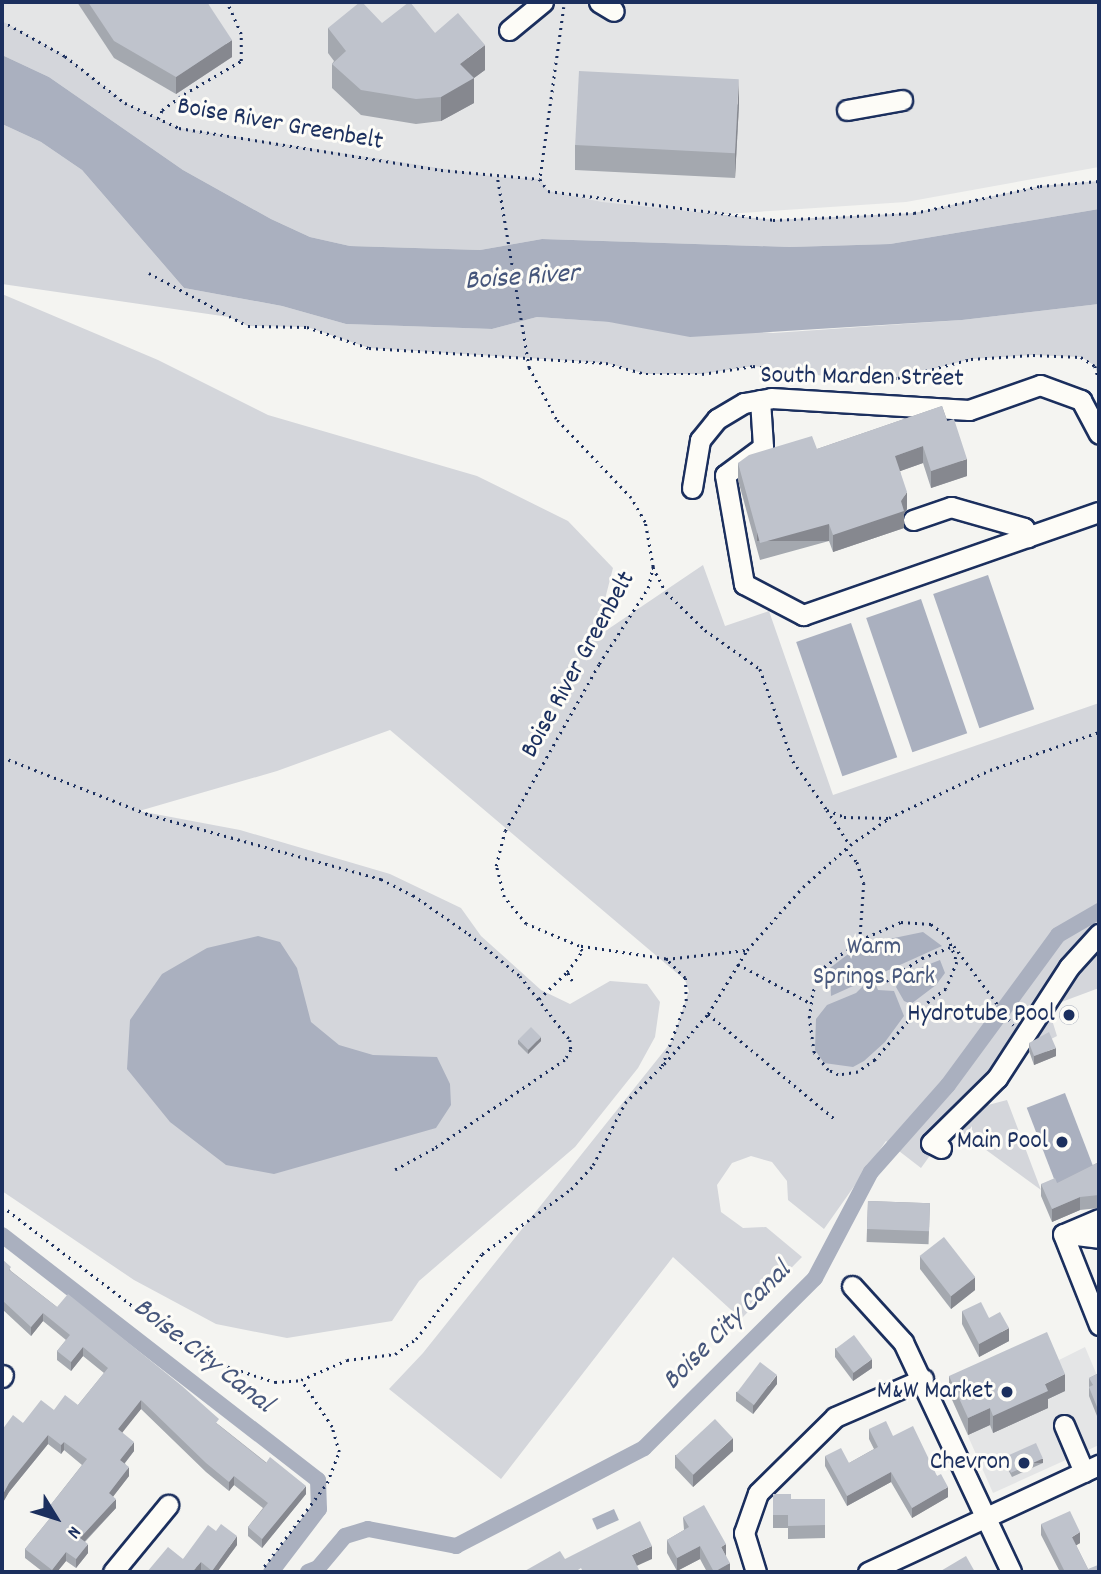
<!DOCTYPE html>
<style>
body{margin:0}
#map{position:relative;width:1101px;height:1574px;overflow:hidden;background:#f4f4f1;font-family:Dekko,sans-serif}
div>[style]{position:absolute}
.built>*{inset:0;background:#e4e5e6}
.green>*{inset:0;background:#d4d6db}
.water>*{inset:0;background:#aab0bf;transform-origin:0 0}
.round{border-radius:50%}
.canal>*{height:16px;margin:-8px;padding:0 8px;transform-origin:8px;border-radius:8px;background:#aab0bf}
.path>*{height:2.5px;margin-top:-1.25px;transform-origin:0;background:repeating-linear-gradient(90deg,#1b2f5e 0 2px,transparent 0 7px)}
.roads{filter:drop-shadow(2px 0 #1b2f5e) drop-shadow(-2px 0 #1b2f5e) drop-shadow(0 2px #1b2f5e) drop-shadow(0 -2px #1b2f5e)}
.minor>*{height:19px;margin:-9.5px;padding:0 9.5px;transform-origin:9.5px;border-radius:9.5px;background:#fdfcf7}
.wall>*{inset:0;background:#a4a8af;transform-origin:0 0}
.shaded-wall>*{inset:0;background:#86888f;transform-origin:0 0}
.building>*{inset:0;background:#bfc3cc;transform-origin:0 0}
.dots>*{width:19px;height:19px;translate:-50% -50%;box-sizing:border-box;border:4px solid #fdfcf7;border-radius:50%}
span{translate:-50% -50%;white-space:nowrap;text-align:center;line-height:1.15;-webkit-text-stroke:6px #fdfcf7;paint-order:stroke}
.street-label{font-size:26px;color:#1b2f5e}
.park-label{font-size:26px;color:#49597d}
.poi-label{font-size:26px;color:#1b2f5e}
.right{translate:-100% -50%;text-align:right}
.water-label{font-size:28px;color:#46567b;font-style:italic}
.frame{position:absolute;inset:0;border:4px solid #1b2f5e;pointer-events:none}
.north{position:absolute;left:21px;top:1483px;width:70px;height:70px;-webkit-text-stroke:5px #fdfcf7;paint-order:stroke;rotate:128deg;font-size:19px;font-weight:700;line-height:28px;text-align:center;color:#1b2f5e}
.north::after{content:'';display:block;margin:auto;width:24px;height:32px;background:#1b2f5e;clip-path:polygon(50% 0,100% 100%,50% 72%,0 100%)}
</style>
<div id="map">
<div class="built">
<i style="clip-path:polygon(2px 2px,1099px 2px,1099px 167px,906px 202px,546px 226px,317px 226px,2px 44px)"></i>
<i style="clip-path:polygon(1085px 1347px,1099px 1380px,1099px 1445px,993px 1493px,950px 1395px,1053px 1363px)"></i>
</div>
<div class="green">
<i style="clip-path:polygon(2px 21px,65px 56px,125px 103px,179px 128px,497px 177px,540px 179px,548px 191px,602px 202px,773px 220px,914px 213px,1040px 186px,1099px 181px,1099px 209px,890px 244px,790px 247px,542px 239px,480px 250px,350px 246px,310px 237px,271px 219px,183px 170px,49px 77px,2px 55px)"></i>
<i style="clip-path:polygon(2px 124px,41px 142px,82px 170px,184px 288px,282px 306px,346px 324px,492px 329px,537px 317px,773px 333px,962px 320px,1099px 304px,1099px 380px,1095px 366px,1081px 357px,1033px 355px,971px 359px,898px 378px,853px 380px,753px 366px,702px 374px,646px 374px,606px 363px,369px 348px,307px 327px,248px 326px,229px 317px,2px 284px)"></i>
<i style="clip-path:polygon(2px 294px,158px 360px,268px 415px,477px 476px,568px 521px,613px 568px,595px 638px,703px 565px,725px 626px,769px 611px,833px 795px,1099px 703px,1099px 988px,1048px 1007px,1057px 1036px,1020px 1055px,988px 1105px,1007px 1100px,1041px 1190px,952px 1125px,921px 1168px,886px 1141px,824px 1229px,788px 1200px,787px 1181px,772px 1162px,751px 1156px,732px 1163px,717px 1185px,721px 1212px,743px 1228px,766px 1227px,802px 1257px,741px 1319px,673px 1257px,501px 1479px,389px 1389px,423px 1353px,672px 1041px,689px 991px,685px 980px,390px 730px,277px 771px,139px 811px,240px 830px,390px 874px,461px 908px,481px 936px,541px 990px,570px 1004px,610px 981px,647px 984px,660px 1002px,655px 1037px,638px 1068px,575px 1147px,419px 1281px,392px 1321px,287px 1338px,216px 1324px,134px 1280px,2px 1191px)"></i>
</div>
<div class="water">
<i style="clip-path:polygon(2px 55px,49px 77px,183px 170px,271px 219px,310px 237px,350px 246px,480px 250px,542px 239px,790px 247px,890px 244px,1099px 209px,1099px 304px,962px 320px,690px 337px,609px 322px,537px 317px,492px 329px,346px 324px,282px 306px,184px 288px,82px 170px,41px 142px,2px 124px)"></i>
<i style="left:988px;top:575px;width:142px;height:58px;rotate:71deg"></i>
<i style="left:921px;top:599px;width:142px;height:58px;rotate:71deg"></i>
<i style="left:851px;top:623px;width:142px;height:58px;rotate:71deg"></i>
<i style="clip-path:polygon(923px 932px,942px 946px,831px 996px,830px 968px,860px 945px)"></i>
<i style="clip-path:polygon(258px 936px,280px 942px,297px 968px,311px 1022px,339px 1045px,373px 1055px,437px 1057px,450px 1084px,451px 1105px,436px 1128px,274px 1174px,226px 1165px,170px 1122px,127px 1069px,130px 1020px,162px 974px,207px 948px)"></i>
<i style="clip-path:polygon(940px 960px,945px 973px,936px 985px,911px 1004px,904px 1001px,896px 987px,900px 980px,915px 980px,922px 967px)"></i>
<i style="clip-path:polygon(869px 980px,874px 980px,878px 990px,894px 991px,904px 1016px,885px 1042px,864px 1061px,853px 1067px,824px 1063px,815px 1050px,816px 1019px,827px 1005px,856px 993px)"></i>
<i class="round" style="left:1059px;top:1005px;width:20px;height:20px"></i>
<i style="left:1065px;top:1093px;width:89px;height:41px;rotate:69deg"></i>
<i style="left:614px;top:1509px;width:12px;height:24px;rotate:66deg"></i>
</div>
<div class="canal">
<i style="left:2px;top:1235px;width:400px;rotate:37.8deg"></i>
<i style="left:318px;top:1480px;width:29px;rotate:88deg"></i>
<i style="left:319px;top:1509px;width:79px;rotate:127.3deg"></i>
<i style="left:308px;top:1572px;width:11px;rotate:-22deg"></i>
<i style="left:318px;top:1568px;width:42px;rotate:-49.8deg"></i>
<i style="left:345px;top:1536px;width:24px;rotate:-17deg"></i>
<i style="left:368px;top:1529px;width:90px;rotate:10.9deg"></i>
<i style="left:456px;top:1546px;width:212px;rotate:-27.5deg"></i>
<i style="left:644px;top:1448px;width:241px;rotate:-44.8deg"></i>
<i style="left:815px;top:1278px;width:120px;rotate:-62.2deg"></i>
<i style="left:871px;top:1172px;width:116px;rotate:-48.5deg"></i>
<i style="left:948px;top:1085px;width:186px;rotate:-53.7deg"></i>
<i style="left:1058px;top:935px;width:48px;rotate:-30.3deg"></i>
</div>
<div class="path">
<i style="left:564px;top:7px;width:174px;rotate:97.9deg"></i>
<i style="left:540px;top:179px;width:14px;rotate:56deg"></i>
<i style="left:548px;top:191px;width:227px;rotate:7.3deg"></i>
<i style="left:773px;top:220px;width:141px;rotate:-2.8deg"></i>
<i style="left:914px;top:213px;width:129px;rotate:-12.1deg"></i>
<i style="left:1040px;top:186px;width:59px;rotate:-4.8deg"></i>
<i style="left:2px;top:21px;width:72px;rotate:29.1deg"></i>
<i style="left:65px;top:56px;width:76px;rotate:38.1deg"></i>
<i style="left:125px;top:103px;width:60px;rotate:24.8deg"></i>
<i style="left:179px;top:128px;width:265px;rotate:9.1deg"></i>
<i style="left:441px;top:170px;width:99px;rotate:5.2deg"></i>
<i style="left:158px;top:119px;width:10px;rotate:-66deg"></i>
<i style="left:162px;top:110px;width:27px;rotate:-36deg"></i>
<i style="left:184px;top:94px;width:66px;rotate:-30.1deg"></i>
<i style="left:241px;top:61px;width:27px;rotate:-90deg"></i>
<i style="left:241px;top:34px;width:35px;rotate:-114deg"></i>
<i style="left:149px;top:273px;width:112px;rotate:28.2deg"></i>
<i style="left:248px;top:326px;width:59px;rotate:1deg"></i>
<i style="left:307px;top:327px;width:65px;rotate:18.7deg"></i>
<i style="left:369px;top:348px;width:237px;rotate:3.6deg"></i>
<i style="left:606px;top:363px;width:41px;rotate:15.4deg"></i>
<i style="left:646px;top:374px;width:56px"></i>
<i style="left:702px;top:374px;width:52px;rotate:-8.9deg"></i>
<i style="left:753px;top:366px;width:101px;rotate:8deg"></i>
<i style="left:853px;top:380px;width:45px;rotate:-2.5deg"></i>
<i style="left:898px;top:378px;width:75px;rotate:-14.6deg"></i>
<i style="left:971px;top:359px;width:62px;rotate:-3.7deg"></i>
<i style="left:1033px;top:355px;width:48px;rotate:2.4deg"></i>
<i style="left:1081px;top:357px;width:17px;rotate:33deg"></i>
<i style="left:1095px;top:366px;width:15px;rotate:74deg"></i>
<i style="left:653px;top:567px;width:28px;rotate:63deg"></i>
<i style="left:666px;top:592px;width:54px;rotate:44.3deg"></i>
<i style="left:705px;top:630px;width:67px;rotate:35.3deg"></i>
<i style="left:760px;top:669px;width:98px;rotate:70.3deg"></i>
<i style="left:793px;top:761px;width:60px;rotate:55.2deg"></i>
<i style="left:827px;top:810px;width:18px;rotate:22deg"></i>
<i style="left:844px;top:817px;width:45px;rotate:1.3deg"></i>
<i style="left:2px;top:757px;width:159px;rotate:21.4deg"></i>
<i style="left:150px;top:815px;width:240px;rotate:15.5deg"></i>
<i style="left:381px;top:879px;width:36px;rotate:27deg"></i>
<i style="left:413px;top:895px;width:68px;rotate:34.9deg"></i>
<i style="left:469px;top:934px;width:66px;rotate:39.5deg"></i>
<i style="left:520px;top:976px;width:81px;rotate:52deg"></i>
<i style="left:570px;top:1040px;width:10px;rotate:84deg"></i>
<i style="left:571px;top:1050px;width:12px;rotate:121deg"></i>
<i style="left:565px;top:1060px;width:158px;rotate:145.8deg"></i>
<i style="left:434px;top:1149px;width:44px;rotate:151.7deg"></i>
<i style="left:827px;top:810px;width:42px;rotate:56.7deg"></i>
<i style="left:846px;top:849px;width:17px;rotate:50deg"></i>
<i style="left:857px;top:862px;width:22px;rotate:72deg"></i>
<i style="left:864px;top:883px;width:57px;rotate:94deg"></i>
<i style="left:860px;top:940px;width:45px;rotate:-23.7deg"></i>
<i style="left:901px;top:922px;width:30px;rotate:4deg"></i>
<i style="left:931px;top:924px;width:21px;rotate:37deg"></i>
<i style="left:948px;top:937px;width:27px;rotate:70deg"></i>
<i style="left:957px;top:962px;width:29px;rotate:112deg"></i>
<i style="left:946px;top:989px;width:36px;rotate:143deg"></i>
<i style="left:917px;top:1011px;width:65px;rotate:130.6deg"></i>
<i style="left:875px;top:1060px;width:21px;rotate:145deg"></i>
<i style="left:858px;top:1072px;width:20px;rotate:171deg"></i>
<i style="left:838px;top:1075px;width:11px;rotate:-153deg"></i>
<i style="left:828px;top:1070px;width:22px;rotate:-129deg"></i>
<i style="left:814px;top:1053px;width:35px;rotate:-98deg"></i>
<i style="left:809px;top:1018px;width:27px;rotate:-82deg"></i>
<i style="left:813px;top:991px;width:26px;rotate:-65deg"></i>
<i style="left:824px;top:967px;width:45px;rotate:-36.9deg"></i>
<i style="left:666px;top:959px;width:81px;rotate:-6.4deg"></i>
<i style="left:738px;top:964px;width:84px;rotate:28.4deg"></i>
<i style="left:572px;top:981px;width:10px;rotate:-119deg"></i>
<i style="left:567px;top:972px;width:26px;rotate:-54deg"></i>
<i style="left:582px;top:951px;width:6px;rotate:-121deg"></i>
<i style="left:886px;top:981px;width:43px;rotate:-32.6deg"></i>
<i style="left:922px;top:958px;width:34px;rotate:-21deg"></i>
<i style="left:954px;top:946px;width:99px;rotate:53.2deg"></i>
<i style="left:539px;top:999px;width:39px;rotate:-44deg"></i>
<i style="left:708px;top:1014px;width:166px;rotate:39.6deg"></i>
<i style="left:664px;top:1064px;width:67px;rotate:-48.7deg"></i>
<i style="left:708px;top:1014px;width:75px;rotate:-58.6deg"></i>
<i style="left:747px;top:950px;width:84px;rotate:-48.4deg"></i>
<i style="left:803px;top:887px;width:63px;rotate:-41.8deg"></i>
<i style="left:850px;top:845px;width:47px;rotate:-34.7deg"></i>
<i style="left:889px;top:818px;width:112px;rotate:-25.4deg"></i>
<i style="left:990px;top:770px;width:115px;rotate:-19.2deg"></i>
<i style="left:2px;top:1206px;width:250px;rotate:37.4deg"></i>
<i style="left:201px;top:1358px;width:78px;rotate:18deg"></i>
<i style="left:275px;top:1382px;width:26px;rotate:-4deg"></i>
<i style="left:301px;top:1380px;width:50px;rotate:-23.5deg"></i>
<i style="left:347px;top:1360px;width:48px;rotate:-7.1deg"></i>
<i style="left:395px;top:1354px;width:26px;rotate:-36deg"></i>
<i style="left:416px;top:1339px;width:108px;rotate:-52.2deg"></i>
<i style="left:482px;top:1254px;width:110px;rotate:-36.1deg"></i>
<i style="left:571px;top:1189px;width:33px;rotate:-47deg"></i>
<i style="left:593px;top:1165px;width:70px;rotate:-62.7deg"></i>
<i style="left:625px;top:1103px;width:52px;rotate:-45deg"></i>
<i style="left:662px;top:1066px;width:69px;rotate:-69.7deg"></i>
<i style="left:686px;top:1001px;width:23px;rotate:-92deg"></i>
<i style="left:685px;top:978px;width:27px;rotate:-135deg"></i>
<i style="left:666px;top:959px;width:88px;rotate:-171.5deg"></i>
<i style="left:579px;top:946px;width:57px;rotate:-157.5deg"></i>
<i style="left:526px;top:924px;width:35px;rotate:-129deg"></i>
<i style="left:504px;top:897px;width:32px;rotate:-104deg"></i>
<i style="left:496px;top:866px;width:36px;rotate:-76deg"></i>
<i style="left:505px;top:831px;width:192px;rotate:-60.6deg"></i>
<i style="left:599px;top:664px;width:90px;rotate:-57.2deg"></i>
<i style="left:648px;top:588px;width:22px;rotate:-77deg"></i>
<i style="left:653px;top:567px;width:46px;rotate:-100.1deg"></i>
<i style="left:645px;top:522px;width:28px;rotate:-120deg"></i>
<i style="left:631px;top:498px;width:109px;rotate:-133.5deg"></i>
<i style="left:556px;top:419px;width:58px;rotate:-117.9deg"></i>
<i style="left:529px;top:368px;width:194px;rotate:-99.5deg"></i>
<i style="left:260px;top:1572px;width:111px;rotate:-53deg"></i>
<i style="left:327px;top:1483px;width:33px;rotate:-69deg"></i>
<i style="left:339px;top:1452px;width:26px;rotate:-106deg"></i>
<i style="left:332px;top:1427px;width:56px;rotate:-123.4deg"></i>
</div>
<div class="roads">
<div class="minor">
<i style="left:599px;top:2px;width:17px;rotate:31deg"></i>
<i style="left:509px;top:30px;width:44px;rotate:-39.5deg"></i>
<i style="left:847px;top:110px;width:56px;rotate:-10.3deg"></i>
<i style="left:760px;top:400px;width:47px;rotate:86.3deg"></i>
<i style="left:763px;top:447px;width:47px;rotate:143.6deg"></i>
<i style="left:725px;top:475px;width:111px;rotate:80.1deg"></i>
<i style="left:744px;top:584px;width:67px;rotate:27.7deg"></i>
<i style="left:803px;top:615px;width:313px;rotate:-19.2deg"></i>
<i style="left:692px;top:488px;width:49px;rotate:-80.5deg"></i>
<i style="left:700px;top:440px;width:27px;rotate:-51deg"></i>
<i style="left:717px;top:419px;width:31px;rotate:-31deg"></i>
<i style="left:744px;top:403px;width:27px;rotate:-10deg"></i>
<i style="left:771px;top:398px;width:198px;rotate:3.5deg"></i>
<i style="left:969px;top:410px;width:75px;rotate:-19.4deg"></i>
<i style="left:1040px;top:385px;width:44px;rotate:20.1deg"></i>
<i style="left:1081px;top:400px;width:38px;rotate:62deg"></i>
<i style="left:913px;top:520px;width:40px;rotate:-18.9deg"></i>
<i style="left:951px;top:507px;width:76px;rotate:16deg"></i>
<i style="left:1024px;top:528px;width:10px;rotate:66deg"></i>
<i style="left:941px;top:1148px;width:11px;rotate:-153deg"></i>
<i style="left:931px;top:1143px;width:93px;rotate:-44.6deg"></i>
<i style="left:997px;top:1078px;width:132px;rotate:-57deg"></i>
<i style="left:1069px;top:967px;width:45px;rotate:-47.7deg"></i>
<i style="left:1099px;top:1219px;width:39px;rotate:157deg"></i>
<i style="left:1063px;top:1234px;width:98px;rotate:68.4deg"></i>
<i style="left:1068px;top:1234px;width:31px;rotate:7deg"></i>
<i style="left:852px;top:1286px;width:76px;rotate:47.7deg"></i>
<i style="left:903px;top:1342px;width:254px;rotate:64.8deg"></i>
<i style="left:2px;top:1377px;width:2px;rotate:-63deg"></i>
<i style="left:1064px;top:1425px;width:51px;rotate:66.9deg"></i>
<i style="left:113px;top:1572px;width:87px;rotate:-50.6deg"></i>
<i style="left:756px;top:1572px;width:41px;rotate:-107.1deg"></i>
<i style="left:744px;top:1533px;width:42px;rotate:-70.7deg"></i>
<i style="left:758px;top:1493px;width:108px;rotate:-44.6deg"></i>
<i style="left:835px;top:1417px;width:96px;rotate:-23.4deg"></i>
<i style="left:868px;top:1572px;width:255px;rotate:-24.9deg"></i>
</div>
</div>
<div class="wall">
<i style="clip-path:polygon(77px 2px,207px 2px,232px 57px,176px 94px,114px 58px)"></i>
<i style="clip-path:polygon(382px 23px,435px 33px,485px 70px,474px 78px,474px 103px,441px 121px,416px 124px,361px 115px,332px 88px,332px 64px,334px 61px,328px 53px,328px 28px)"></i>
<i style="clip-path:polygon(739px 104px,735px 178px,575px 170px,575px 145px)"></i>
<i style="clip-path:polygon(942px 406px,967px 476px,931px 488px,923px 463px,900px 471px,907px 509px,904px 514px,904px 528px,833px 552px,829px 541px,760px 560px,738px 480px,738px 463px,817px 449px)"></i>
<i style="clip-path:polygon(518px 1040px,541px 1041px,528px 1054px,518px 1044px)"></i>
<i style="clip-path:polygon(1029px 1043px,1056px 1056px,1034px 1065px,1029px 1051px)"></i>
<i style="clip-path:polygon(1099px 1162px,1099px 1208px,1080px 1210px,1052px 1222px,1041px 1196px,1041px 1184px,1057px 1183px)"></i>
<i style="left:868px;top:1201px;width:62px;height:41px;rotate:2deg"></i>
<i style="clip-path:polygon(920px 1256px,975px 1290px,951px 1309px,920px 1269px)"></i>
<i style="clip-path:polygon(2px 1259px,11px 1271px,57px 1307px,219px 1425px,306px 1494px,262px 1548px,248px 1536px,248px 1527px,263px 1508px,234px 1485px,229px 1491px,206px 1472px,141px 1409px,122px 1432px,134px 1451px,125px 1463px,129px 1476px,113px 1496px,116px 1508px,85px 1542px,88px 1553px,76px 1568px,66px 1561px,57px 1572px,43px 1572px,25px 1558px,25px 1549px,51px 1517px,49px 1516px,49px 1507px,82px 1465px,64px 1450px,61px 1454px,48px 1444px,9px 1492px,2px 1504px,2px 1430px,23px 1423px,54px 1410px,78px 1405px,104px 1373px,83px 1356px,71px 1371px,57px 1360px,57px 1351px,66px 1340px,43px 1321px,31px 1336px,2px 1309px)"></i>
<i style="clip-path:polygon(962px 1311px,989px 1318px,1009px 1341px,979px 1357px,962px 1324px)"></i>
<i style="clip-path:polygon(835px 1348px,872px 1368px,853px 1381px,835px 1357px)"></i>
<i style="clip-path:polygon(1099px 1373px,1099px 1421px,1089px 1396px,1089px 1378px)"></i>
<i style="clip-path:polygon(949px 1376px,1065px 1391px,1048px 1399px,1048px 1408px,993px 1433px,990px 1425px,968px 1435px,949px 1393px)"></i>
<i style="clip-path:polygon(777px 1384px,753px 1414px,736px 1401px,736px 1392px)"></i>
<i style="clip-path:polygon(869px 1429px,893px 1436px,937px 1476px,948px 1497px,912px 1518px,891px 1482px,847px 1506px,825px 1466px,825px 1456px,849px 1463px,874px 1449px,869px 1439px)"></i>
<i style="clip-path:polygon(733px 1451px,693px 1487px,675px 1468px,675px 1455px)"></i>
<i style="clip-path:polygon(1004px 1458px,1043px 1463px,1012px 1477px,1004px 1462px)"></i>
<i style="clip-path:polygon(773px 1494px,791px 1499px,825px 1499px,825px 1538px,788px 1539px,788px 1528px,773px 1528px)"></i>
<i style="clip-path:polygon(683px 1517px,726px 1556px,730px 1572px,707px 1572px,700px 1559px,677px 1571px,667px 1553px,667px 1540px,684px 1530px)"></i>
<i style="clip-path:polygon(1041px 1524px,1080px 1543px,1076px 1545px,1088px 1569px,1099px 1572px,1060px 1572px,1041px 1535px)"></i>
<i style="clip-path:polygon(237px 1545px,217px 1572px,202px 1572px,183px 1559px)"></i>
</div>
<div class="shaded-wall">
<i style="clip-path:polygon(232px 40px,232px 57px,176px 94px,176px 77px)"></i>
<i style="clip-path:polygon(485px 45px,485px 70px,474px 78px,474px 103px,441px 121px,441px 97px,460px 64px)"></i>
<i style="clip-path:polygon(739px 80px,739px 104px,735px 178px,735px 153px)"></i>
<i style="clip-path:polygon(923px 446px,923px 463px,895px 473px,895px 456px)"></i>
<i style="clip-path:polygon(967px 459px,967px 476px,931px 488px,931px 471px)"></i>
<i style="clip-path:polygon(907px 492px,907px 509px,904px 514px,904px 528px,833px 552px,833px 535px,901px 501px)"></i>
<i style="left:829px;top:524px;width:17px;height:72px;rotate:90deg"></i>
<i style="clip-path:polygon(541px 1037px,541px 1041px,528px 1054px,528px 1050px)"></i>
<i style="clip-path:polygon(1056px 1048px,1056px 1056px,1034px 1065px,1034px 1056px)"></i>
<i style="clip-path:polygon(1080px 1197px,1080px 1210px,1052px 1222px,1052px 1209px)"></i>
<i style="clip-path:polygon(975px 1277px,975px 1290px,951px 1309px,951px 1296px)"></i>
<i style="clip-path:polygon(43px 1313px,43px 1321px,31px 1336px,31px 1327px)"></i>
<i style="clip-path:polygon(1009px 1328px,1009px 1341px,979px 1357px,979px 1344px)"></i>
<i style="clip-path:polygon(83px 1347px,83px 1356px,71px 1371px,71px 1362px)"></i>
<i style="clip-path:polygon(872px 1359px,872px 1368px,853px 1381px,853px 1373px)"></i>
<i style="clip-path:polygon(1065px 1374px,1065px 1391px,1048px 1399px,1048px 1408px,993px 1433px,993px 1416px,1045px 1384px)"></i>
<i style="clip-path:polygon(777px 1375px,777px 1384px,753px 1414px,753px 1406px)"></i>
<i style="clip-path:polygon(141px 1400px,141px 1409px,118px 1438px,118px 1429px)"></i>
<i style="clip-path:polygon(990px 1408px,990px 1425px,968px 1435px,968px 1418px)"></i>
<i style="clip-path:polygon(48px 1435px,48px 1444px,9px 1492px,2px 1504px,2px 1496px,9px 1483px)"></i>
<i style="clip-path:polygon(733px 1438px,733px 1451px,693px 1487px,693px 1474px)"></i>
<i style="clip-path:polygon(64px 1442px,64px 1450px,61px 1454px,61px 1445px)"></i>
<i style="clip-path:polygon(134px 1442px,134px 1451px,120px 1469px,120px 1460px)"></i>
<i style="left:1043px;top:1459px;width:4px;height:34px;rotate:90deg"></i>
<i style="clip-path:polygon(129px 1467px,129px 1476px,109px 1502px,109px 1493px)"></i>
<i style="clip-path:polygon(891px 1472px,891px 1482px,847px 1506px,847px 1496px)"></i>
<i style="clip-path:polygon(234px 1476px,234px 1485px,229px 1491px,229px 1482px)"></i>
<i style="clip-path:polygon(306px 1486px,306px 1494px,262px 1548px,262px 1539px)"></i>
<i style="clip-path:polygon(948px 1487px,948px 1497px,912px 1518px,912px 1508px)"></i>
<i style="clip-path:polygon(116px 1499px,116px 1508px,80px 1546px,80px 1538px)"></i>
<i style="clip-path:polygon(4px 1511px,4px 1519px,2px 1522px,2px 1513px)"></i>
<i style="clip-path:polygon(1080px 1532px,1080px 1543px,1072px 1548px,1072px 1537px)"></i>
<i style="clip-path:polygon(237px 1536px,237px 1545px,217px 1572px,212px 1572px,212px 1571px)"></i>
<i style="clip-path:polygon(88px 1544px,88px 1553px,76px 1568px,76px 1559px)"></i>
<i style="clip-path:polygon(726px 1544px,726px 1557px,721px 1547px)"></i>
<i style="clip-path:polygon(652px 1546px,652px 1559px,632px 1568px,632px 1555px)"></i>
<i style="clip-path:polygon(700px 1546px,700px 1559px,677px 1571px,677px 1558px)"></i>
<i style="clip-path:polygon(66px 1552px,66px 1561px,57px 1572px,52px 1572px,52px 1570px)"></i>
<i style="clip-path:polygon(201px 1562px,201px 1571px,200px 1572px,192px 1572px)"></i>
<i style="clip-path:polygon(730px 1563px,730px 1572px,714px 1572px)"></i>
</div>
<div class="building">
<i style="clip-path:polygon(88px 2px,207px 2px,232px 40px,176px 77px,114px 41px)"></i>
<i style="clip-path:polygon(360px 2px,362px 2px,382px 23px,409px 2px,410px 2px,435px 33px,458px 13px,485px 45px,460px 64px,474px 78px,441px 97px,416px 99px,361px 90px,332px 64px,346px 51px,328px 28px)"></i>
<i style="left:579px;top:71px;width:160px;height:74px;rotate:3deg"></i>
<i style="clip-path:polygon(942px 406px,947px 421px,954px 419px,967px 459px,931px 471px,923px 446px,895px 456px,907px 492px,901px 501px,904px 511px,833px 535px,829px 524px,760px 543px,738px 463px,749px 455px,812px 436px,817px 449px)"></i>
<i style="left:531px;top:1027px;width:14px;height:18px;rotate:45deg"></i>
<i style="clip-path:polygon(1049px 1032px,1056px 1048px,1034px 1056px,1029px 1043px)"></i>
<i style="clip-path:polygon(1099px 1162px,1099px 1195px,1080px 1197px,1052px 1209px,1041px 1184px,1055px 1178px,1057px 1183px)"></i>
<i style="left:868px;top:1201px;width:62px;height:28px;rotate:2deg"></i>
<i style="left:944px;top:1237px;width:51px;height:31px;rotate:52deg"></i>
<i style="clip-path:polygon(2px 1259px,11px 1267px,9px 1270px,57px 1307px,68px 1294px,182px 1386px,219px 1419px,216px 1423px,266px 1463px,270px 1457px,306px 1486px,262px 1539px,248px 1527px,268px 1503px,234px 1476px,229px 1482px,206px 1463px,141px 1400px,118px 1429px,134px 1442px,120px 1460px,129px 1467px,109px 1493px,116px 1499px,80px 1538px,88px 1544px,76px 1559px,66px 1552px,52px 1570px,25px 1549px,55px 1512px,49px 1507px,87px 1459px,64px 1442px,61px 1445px,48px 1435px,9px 1483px,2px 1496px,2px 1430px,13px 1415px,23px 1423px,41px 1400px,54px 1410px,65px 1395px,78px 1405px,108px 1368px,83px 1347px,71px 1362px,57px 1351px,70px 1335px,43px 1313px,31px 1327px,2px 1300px)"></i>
<i style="clip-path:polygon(981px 1302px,989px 1318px,1000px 1312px,1009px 1328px,979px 1344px,962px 1311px)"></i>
<i style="clip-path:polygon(1047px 1332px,1065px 1374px,1045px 1384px,1048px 1391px,993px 1416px,990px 1408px,968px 1418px,949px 1376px)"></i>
<i style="left:854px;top:1335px;width:30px;height:23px;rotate:53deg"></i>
<i style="left:760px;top:1362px;width:21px;height:38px;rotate:37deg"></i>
<i style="clip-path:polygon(1099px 1373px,1099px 1412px,1089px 1387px,1093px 1385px,1089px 1378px)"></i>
<i style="left:715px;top:1419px;width:26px;height:54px;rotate:47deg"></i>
<i style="clip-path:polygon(886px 1421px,893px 1436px,913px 1426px,937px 1476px,941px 1474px,948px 1487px,912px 1508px,891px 1472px,847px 1496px,825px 1456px,841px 1448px,849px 1463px,878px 1447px,869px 1429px)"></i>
<i style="left:1036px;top:1443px;width:17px;height:35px;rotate:66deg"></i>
<i style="clip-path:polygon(773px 1494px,791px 1494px,791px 1499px,825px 1499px,825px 1525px,788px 1526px,788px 1515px,773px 1515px)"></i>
<i style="clip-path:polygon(704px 1505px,726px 1544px,721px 1547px,730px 1563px,714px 1572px,700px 1546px,677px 1558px,667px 1540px,689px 1527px,683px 1517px)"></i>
<i style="clip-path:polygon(1070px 1511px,1080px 1532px,1072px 1537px,1088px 1569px,1098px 1565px,1099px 1572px,1065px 1572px,1041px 1524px)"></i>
<i style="clip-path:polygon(640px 1521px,652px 1546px,632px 1555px,640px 1572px,583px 1572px,581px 1568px,575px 1572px,523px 1572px,560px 1551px,565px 1559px)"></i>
<i style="clip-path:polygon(221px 1524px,237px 1536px,212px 1571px,201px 1562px,192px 1572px,147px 1572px,168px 1547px,183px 1559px,208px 1525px,216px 1531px)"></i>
<i style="clip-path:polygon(966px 1556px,975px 1572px,939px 1572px)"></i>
</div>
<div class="dots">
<i style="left:1069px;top:1015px;background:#1b2f5e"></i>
<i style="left:1062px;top:1142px;background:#1b2f5e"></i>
<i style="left:1007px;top:1392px;background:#1b2f5e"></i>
<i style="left:1024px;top:1463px;background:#1b2f5e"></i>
</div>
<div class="street-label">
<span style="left:280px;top:125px;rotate:10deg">Boise River Greenbelt</span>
<span style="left:862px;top:378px;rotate:1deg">South Marden Street</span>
<span style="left:579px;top:665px;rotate:-61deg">Boise River Greenbelt</span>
</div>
<div class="park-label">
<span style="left:874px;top:963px">Warm<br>Springs Park</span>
</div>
<div class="poi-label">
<span class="right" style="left:1055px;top:1015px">Hydrotube Pool</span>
<span class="right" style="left:1048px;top:1142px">Main Pool</span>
<span class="right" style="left:993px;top:1392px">M&amp;W Market</span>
<span class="right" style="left:1010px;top:1463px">Chevron</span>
</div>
<div class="water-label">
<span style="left:522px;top:279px;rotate:-4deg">Boise River</span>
<span style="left:728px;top:1327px;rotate:-45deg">Boise City Canal</span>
<span style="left:202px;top:1357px;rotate:38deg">Boise City Canal</span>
</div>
<div class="frame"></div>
<div class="north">N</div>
</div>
